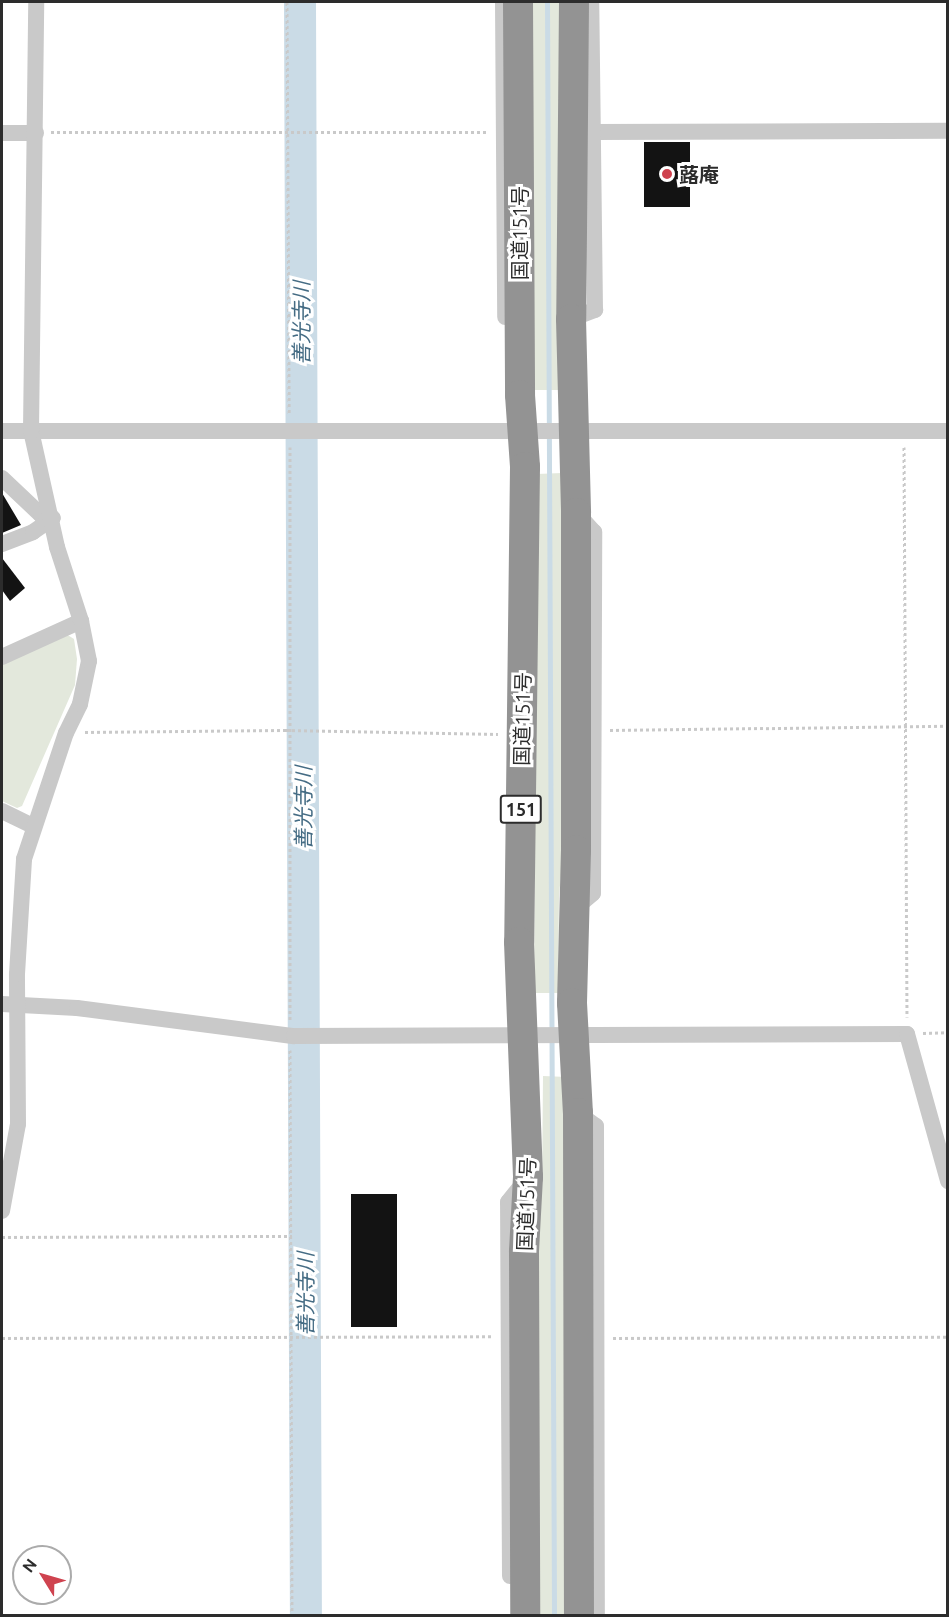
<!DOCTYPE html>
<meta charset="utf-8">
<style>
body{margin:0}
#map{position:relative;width:949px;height:1617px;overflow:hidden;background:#fff;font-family:Ubuntu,"Noto Sans JP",sans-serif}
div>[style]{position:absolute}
.green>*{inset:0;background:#e3e8dc}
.stream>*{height:5px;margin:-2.5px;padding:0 2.5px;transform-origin:2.5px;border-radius:2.5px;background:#cadbe6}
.river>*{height:32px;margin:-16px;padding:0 16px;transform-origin:16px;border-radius:16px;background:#cadbe6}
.building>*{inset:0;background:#131313;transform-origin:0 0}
.path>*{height:3px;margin-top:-1.5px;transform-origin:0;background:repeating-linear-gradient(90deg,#c9c9c9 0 3px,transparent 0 6px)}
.street>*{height:16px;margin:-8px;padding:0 8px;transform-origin:8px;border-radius:8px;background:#c9c9c9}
.highway>*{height:30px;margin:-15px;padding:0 15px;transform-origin:15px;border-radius:15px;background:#939393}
.dots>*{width:16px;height:16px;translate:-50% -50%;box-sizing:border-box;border:3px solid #fff;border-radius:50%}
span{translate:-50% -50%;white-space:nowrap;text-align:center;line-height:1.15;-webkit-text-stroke:6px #fff;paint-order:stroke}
.shield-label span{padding:2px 4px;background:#fff;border:2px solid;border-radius:4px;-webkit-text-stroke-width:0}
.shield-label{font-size:18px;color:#2c2c2c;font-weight:700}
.poi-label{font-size:20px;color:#2c2c2c;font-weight:700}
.left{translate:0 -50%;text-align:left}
.street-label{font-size:20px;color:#2c2c2c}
.water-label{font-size:21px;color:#456c84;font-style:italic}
.frame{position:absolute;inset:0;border:3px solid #2c2c2c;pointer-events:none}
.north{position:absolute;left:12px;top:1545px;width:60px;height:60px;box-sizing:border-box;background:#fff;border:2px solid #ababab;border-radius:50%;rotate:307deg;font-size:16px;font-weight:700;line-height:24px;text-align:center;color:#2c2c2c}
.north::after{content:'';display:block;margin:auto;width:21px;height:27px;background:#cf434f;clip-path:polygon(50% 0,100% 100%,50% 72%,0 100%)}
</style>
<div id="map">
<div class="green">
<i style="clip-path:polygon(529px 2px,563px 2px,558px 390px,531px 390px)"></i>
<i style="clip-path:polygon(562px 473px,567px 808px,559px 896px,558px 993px,534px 993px,537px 474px)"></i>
<i style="clip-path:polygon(66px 634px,74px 639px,77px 659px,75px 685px,22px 806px,17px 808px,2px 801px,2px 664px)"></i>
<i style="clip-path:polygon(543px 1076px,567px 1077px,569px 1615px,535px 1616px,533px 1289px,542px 1187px)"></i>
</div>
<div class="stream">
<i style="left:547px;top:2px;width:1614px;rotate:89.75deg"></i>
</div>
<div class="river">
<i style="left:300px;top:2px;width:1614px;rotate:89.79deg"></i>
</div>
<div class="building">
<i style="left:644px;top:142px;width:46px;height:65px"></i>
<i style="clip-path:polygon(2px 493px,21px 525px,2px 533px)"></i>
<i style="clip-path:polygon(2px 558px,25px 588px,10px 601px,2px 590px)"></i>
<i style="left:351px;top:1194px;width:46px;height:133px"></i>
</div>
<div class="path">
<i style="left:287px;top:2px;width:412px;rotate:89.7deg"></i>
<i style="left:51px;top:132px;width:437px"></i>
<i style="left:290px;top:447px;width:573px;rotate:90deg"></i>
<i style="left:904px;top:447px;width:570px;rotate:89.7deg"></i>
<i style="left:610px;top:730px;width:338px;rotate:-0.7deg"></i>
<i style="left:85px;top:732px;width:201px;rotate:-0.6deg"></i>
<i style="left:286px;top:730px;width:212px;rotate:1.1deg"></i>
<i style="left:923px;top:1033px;width:25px;rotate:-2deg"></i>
<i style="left:290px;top:1050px;width:566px;rotate:89.8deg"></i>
<i style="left:2px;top:1237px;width:290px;rotate:-0.2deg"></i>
<i style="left:2px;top:1338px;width:491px;rotate:-0.2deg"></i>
<i style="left:613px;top:1338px;width:335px;rotate:-0.2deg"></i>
</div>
<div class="street">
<i style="left:503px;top:2px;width:315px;rotate:89.6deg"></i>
<i style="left:592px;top:132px;width:356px;rotate:-0.2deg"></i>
<i style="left:2px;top:133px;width:34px"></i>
<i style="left:571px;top:319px;width:26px;rotate:-21deg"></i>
<i style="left:595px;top:310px;width:308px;rotate:-90.7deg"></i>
<i style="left:2px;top:431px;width:946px"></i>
<i style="left:2px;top:478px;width:54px;rotate:43.5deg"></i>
<i style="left:41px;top:515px;width:12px;rotate:14deg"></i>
<i style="left:2px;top:544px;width:33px;rotate:-21deg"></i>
<i style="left:33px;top:532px;width:24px;rotate:-35deg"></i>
<i style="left:2px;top:657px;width:87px;rotate:-24.5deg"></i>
<i style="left:2px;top:811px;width:34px;rotate:26deg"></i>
<i style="left:573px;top:910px;width:26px;rotate:-40deg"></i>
<i style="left:593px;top:893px;width:361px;rotate:-89.8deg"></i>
<i style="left:594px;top:532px;width:25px;rotate:-132deg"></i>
<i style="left:2px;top:1004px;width:75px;rotate:3.1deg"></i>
<i style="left:77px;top:1008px;width:219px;rotate:7.4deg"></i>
<i style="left:294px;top:1036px;width:613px;rotate:-0.19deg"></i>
<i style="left:907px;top:1034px;width:153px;rotate:74.4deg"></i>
<i style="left:578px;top:1113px;width:22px;rotate:36deg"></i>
<i style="left:596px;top:1126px;width:490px;rotate:89.9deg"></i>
<i style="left:2px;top:1211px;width:88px;rotate:-79.6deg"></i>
<i style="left:18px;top:1124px;width:150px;rotate:-90.4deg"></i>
<i style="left:17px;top:974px;width:115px;rotate:-86.5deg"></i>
<i style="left:24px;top:859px;width:133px;rotate:-71.6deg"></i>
<i style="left:66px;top:733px;width:32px;rotate:-64deg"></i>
<i style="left:80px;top:704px;width:44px;rotate:-78.2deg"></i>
<i style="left:89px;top:661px;width:41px;rotate:-101.3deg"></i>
<i style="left:81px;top:621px;width:78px;rotate:-108deg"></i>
<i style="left:57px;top:547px;width:119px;rotate:-102.6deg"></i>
<i style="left:31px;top:431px;width:429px;rotate:-89.3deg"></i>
<i style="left:510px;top:1576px;width:374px;rotate:-90.3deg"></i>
<i style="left:508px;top:1202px;width:27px;rotate:-51deg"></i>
</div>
<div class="highway">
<i style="left:518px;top:2px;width:393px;rotate:89.7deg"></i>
<i style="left:520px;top:395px;width:72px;rotate:86deg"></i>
<i style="left:525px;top:467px;width:475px;rotate:90.7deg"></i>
<i style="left:519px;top:942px;width:235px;rotate:87.8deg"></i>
<i style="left:528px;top:1177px;width:75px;rotate:93.1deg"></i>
<i style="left:524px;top:1252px;width:364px;rotate:89.8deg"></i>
<i style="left:574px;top:2px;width:317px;rotate:90.5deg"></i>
<i style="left:571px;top:319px;width:194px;rotate:88.5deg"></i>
<i style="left:576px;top:513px;width:337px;rotate:90deg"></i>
<i style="left:576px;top:850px;width:153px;rotate:91.5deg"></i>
<i style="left:572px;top:1003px;width:110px;rotate:86.9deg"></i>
<i style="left:578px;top:1113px;width:503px;rotate:89.89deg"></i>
</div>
<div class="dots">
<i style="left:667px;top:174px;background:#cf434f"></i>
</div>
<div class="shield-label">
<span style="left:521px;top:809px">151</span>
</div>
<div class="poi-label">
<span class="left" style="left:679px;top:174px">蕗庵</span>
</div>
<div class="street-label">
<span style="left:519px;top:233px;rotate:-90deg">国道151号</span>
<span style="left:522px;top:719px;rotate:-89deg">国道151号</span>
<span style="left:526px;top:1204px;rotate:-88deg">国道151号</span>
</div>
<div class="water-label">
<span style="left:301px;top:323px;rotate:-90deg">善光寺川</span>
<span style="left:303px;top:808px;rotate:-90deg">善光寺川</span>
<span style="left:305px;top:1294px;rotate:-90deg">善光寺川</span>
</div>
<div class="frame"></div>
<div class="north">N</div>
</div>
